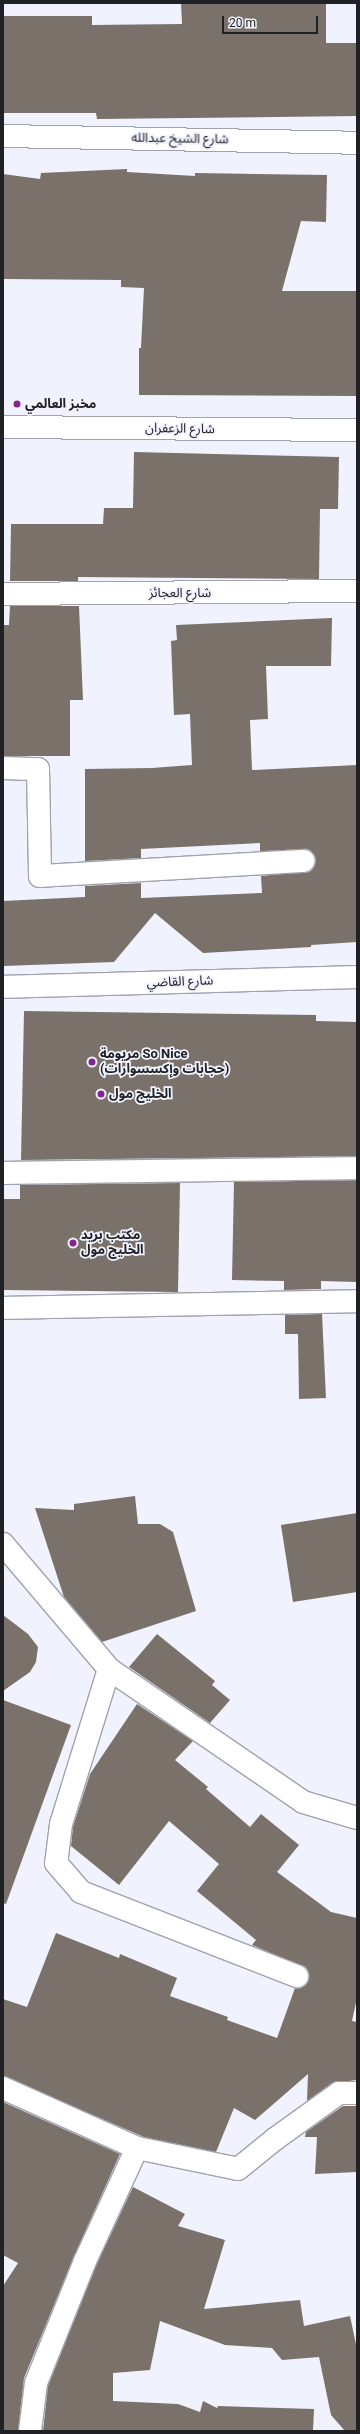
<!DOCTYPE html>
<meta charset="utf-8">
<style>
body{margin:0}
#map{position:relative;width:360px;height:2434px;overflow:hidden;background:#f0f2fd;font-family:Roboto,"Noto Sans Arabic",sans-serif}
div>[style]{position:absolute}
.building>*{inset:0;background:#79716a}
.roads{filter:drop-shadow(1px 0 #a0a2ad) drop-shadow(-1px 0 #a0a2ad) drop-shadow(0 1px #a0a2ad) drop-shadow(0 -1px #a0a2ad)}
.minor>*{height:22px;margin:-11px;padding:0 11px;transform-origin:11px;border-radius:11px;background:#fff}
.dots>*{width:11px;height:11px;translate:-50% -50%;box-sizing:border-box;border:2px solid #f0f2fd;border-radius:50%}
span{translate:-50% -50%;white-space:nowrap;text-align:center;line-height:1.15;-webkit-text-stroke:3.5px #f0f2fd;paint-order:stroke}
.street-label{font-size:13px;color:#202125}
.poi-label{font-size:13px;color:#202125;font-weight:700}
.left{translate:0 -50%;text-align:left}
.frame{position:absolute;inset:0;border:4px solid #202125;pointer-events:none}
.scale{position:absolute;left:222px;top:16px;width:96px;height:18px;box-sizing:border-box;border:2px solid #202125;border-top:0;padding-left:5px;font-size:12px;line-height:14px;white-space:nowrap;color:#202125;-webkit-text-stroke:3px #f0f2fd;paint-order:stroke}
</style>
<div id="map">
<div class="building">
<i style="clip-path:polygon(181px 3px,326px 3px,326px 43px,357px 43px,357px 116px,97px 119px,96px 113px,3px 113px,3px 16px,92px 16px,92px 25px,182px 24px)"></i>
<i style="clip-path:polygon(127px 169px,127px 172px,195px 176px,195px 173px,327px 175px,326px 222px,301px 221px,282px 291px,357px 291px,357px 396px,139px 395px,139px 348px,141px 348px,144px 288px,121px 287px,121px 280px,3px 279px,3px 174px,40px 179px,41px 173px)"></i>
<i style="clip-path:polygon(134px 452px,339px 457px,338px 509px,320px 509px,319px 579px,78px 577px,78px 581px,10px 581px,11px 524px,103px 524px,104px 508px,133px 508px)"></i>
<i style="clip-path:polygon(10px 606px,79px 606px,83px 700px,70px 700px,70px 756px,3px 756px,3px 625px,9px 625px)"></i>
<i style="clip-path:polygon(332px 618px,331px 666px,266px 666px,268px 719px,250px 720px,252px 770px,357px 765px,357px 942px,311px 945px,311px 947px,203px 953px,155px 913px,114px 962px,3px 966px,3px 901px,85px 897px,85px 886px,141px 883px,141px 898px,262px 893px,261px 876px,311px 871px,316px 860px,310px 850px,260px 851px,260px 843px,141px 849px,141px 858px,85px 861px,85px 769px,152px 768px,192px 765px,190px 714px,174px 715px,171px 641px,177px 640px,176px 625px)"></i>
<i style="clip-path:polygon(24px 1011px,316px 1015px,316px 1021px,357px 1022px,357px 1156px,21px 1160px)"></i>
<i style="clip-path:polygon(357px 1180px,357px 1282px,321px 1281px,321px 1289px,284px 1290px,284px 1281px,232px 1280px,234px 1182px)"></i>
<i style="clip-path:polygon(180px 1183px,178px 1292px,3px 1290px,3px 1199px,20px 1199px,20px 1185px)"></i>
<i style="clip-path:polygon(322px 1314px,326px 1398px,299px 1399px,298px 1334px,285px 1334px,285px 1315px)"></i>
<i style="clip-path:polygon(135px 1496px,138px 1524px,160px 1524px,173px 1532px,196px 1611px,102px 1642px,64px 1597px,35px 1508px,74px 1510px,74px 1504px)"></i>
<i style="clip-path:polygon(357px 1513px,357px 1592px,293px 1602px,281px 1525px)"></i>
<i style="clip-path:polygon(3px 1615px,28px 1634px,38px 1647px,36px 1662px,30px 1672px,3px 1691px)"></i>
<i style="clip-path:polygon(157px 1634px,215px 1681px,212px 1685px,230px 1700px,210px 1723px,129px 1667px)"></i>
<i style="clip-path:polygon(3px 1700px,71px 1725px,6px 1904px,3px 1903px)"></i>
<i style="clip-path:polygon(137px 1704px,193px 1741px,175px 1760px,208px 1787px,206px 1789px,250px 1827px,261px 1814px,299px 1845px,277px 1872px,331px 1912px,357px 1918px,357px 1998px,352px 2021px,357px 2022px,357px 2080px,332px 2083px,307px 2101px,308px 2074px,255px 2120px,234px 2108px,216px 2152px,144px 2137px,3px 2076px,3px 1999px,27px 2007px,56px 1933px,119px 1958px,120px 1954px,177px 1978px,170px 1996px,228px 2017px,227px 2020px,277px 2038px,295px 1988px,304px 1986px,309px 1980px,306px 1968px,252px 1945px,256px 1940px,197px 1891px,219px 1864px,169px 1821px,119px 1885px,71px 1846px,73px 1827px,90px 1774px)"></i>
<i style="clip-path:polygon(3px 2102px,120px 2154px,74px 2256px,24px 2378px,18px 2431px,3px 2431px,3px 2286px,18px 2263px,3px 2255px)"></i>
<i style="clip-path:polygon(343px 2106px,357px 2106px,357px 2172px,315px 2174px,317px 2137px,305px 2137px,306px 2132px)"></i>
<i style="clip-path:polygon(133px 2187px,185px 2214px,178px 2226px,225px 2240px,204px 2309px,300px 2300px,304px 2326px,350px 2316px,357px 2349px,357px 2431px,345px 2431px,331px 2415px,319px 2357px,282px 2360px,272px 2348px,225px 2345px,160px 2321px,150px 2370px,113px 2373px,113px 2401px,178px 2404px,200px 2412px,203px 2401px,217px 2408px,218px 2406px,314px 2409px,313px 2431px,43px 2431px,48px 2386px,96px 2266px)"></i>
</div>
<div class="roads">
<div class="minor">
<i style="left:3px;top:136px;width:354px;rotate:1.1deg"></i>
<i style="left:3px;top:427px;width:354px;rotate:0.5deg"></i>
<i style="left:3px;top:594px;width:354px;rotate:-0.5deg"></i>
<i style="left:3px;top:768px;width:35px;rotate:2deg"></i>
<i style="left:38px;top:769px;width:107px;rotate:88.9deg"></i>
<i style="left:40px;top:876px;width:264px;rotate:-3.3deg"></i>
<i style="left:3px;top:987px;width:354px;rotate:-1.6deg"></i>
<i style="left:3px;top:1173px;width:354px;rotate:-0.8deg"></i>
<i style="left:3px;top:1308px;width:354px;rotate:-1.1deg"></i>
<i style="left:3px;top:1544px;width:164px;rotate:49.7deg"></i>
<i style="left:109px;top:1669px;width:235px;rotate:34.4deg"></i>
<i style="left:303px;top:1802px;width:56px;rotate:16.5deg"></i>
<i style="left:109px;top:1669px;width:162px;rotate:107.2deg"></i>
<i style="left:61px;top:1824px;width:39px;rotate:97deg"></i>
<i style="left:56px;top:1863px;width:38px;rotate:49deg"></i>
<i style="left:81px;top:1892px;width:232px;rotate:21.3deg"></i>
<i style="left:3px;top:2088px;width:147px;rotate:24.1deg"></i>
<i style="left:137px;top:2148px;width:103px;rotate:11.7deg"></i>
<i style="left:238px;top:2169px;width:48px;rotate:-39deg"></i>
<i style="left:275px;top:2139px;width:79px;rotate:-35.7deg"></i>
<i style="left:339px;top:2093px;width:18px"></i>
<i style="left:30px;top:2431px;width:48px;rotate:-82.9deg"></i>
<i style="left:36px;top:2383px;width:131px;rotate:-68.1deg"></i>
<i style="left:85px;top:2261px;width:124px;rotate:-65.3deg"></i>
</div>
</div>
<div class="dots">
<i style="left:17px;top:404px;background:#87258e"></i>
<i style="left:92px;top:1062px;background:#87258e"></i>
<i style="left:101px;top:1094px;background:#87258e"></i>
<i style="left:73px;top:1243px;background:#87258e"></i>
</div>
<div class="street-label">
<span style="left:180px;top:139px;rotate:1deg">شارع الشيخ عبدالله</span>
<span style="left:180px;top:429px;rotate:1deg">شارع الزعفران</span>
<span style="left:180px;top:593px">شارع العجائز</span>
<span style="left:180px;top:982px;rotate:-2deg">شارع القاضي</span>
</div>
<div class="poi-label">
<span class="left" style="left:25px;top:404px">مخبز العالمي</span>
<span class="left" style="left:100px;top:1062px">مريومة So Nice<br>(حجابات وإكسسوارات)</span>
<span class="left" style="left:109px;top:1094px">الخليج مول</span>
<span class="left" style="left:81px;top:1243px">مكتب بريد<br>الخليج مول</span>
</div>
<div class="frame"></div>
<div class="scale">20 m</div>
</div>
